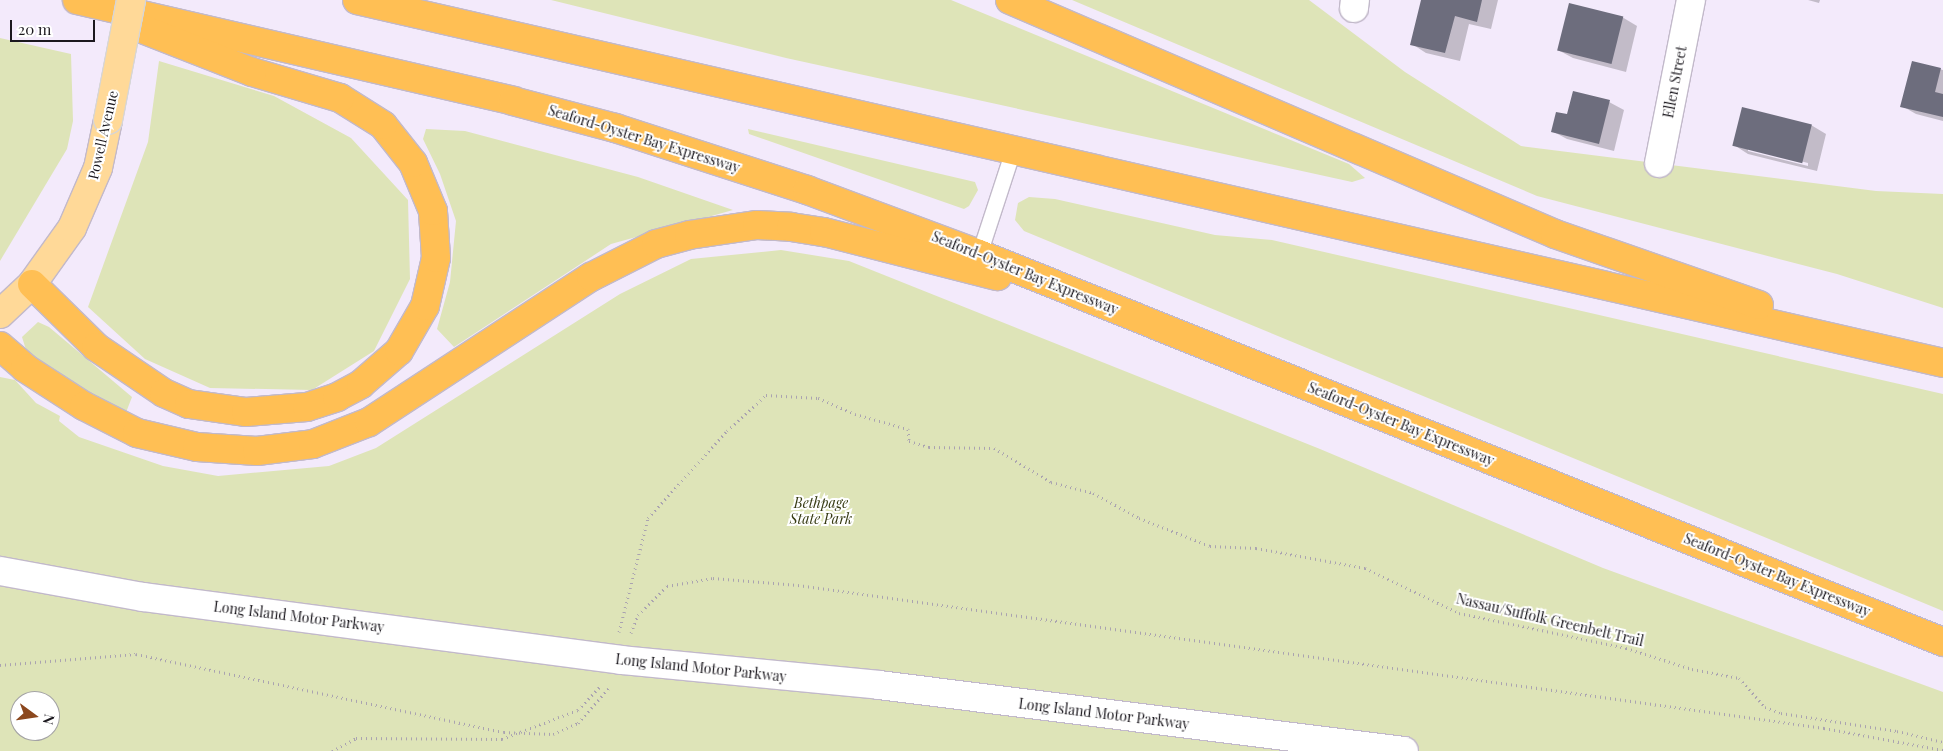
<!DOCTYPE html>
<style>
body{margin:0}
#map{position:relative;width:1943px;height:751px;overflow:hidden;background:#f3eafb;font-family:"Playfair Display",serif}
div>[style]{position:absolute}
.green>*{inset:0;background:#dee4b8}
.shadow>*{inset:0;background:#0003}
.building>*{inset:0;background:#6d6d7d;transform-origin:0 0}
.path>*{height:3px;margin-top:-1.5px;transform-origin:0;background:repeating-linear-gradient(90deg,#aaa3b0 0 1px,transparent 0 5px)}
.roads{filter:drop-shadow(1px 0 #c2b9ca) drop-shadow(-1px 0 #c2b9ca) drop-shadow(0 1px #c2b9ca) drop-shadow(0 -1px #c2b9ca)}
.service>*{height:15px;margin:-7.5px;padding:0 7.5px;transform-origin:7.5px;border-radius:7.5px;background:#fff}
.minor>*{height:28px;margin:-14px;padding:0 14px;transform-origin:14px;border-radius:14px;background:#fff}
.primary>*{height:28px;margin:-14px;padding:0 14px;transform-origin:14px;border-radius:14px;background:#ffd998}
.motorway>*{height:28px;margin:-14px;padding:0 14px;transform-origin:14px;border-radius:14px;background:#ffbf54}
.bridges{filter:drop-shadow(1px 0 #d6d5d6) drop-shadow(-1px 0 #d6d5d6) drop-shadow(0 1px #d6d5d6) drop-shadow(0 -1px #d6d5d6)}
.primary-bridge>*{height:28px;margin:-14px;padding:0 14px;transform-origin:14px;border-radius:14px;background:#ffd998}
span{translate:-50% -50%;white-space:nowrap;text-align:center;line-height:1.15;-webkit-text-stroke:4px #fff;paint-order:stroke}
.street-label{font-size:14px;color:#1b181e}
.park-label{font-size:14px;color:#363a12;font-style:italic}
.north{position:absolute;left:10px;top:691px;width:50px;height:50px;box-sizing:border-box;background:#fff;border:1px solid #a4a3a5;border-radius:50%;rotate:104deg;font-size:14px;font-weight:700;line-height:20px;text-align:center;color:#1b181e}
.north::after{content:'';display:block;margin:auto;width:18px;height:22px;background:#8c481e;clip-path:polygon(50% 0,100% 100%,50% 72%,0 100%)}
.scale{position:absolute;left:10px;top:20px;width:85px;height:22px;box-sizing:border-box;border:2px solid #1b181e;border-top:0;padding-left:6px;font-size:15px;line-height:18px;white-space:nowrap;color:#1b181e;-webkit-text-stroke:4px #fff;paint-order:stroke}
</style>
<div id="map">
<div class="green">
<i style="clip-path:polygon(551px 0,951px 0,1349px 164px,1365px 178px,1352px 182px,786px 58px)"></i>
<i style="clip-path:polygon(1072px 0,1309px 0,1405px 72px,1521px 146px,1876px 191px,1943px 194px,1943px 308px,1837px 274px,1537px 196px)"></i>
<i style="clip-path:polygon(0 38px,71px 54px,73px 121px,67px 149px,0 261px)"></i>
<i style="clip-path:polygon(159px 61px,274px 96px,351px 138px,408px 200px,410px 279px,374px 351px,312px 390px,210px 388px,145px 359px,88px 307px,148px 142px)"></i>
<i style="clip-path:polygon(426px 129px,465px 131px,638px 177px,733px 210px,611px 244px,454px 347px,437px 329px,450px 282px,456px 221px,440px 174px,423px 139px)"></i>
<i style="clip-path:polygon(748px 129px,975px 182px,978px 190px,969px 206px,964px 209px,749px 134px)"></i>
<i style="clip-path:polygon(1029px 197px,1055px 199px,1215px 235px,1272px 240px,1943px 394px,1943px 611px,1024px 231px,1015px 220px,1018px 203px)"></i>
<i style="clip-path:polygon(evenodd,781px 250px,849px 261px,1320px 449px,1603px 568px,1943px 692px,1943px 751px,0 751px,0 377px,15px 380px,36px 403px,60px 416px,59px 421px,79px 437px,163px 466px,218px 476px,329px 466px,376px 448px,620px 294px,691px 259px,781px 250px,20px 701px,50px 701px,50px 731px,20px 731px,20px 701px)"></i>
<i style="clip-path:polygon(38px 322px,49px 327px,132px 397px,125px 415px,28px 356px,22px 337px)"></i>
</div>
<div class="shadow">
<i style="clip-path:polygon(1422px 0,1498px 0,1491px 29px,1469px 24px,1460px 61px,1426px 53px,1412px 44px)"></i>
<i style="clip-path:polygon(1808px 0,1820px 0,1819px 3px)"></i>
<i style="clip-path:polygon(1622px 17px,1637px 26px,1626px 72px,1573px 58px,1558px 50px)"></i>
<i style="clip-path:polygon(1913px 62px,1943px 70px,1943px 121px,1916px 114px,1902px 106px)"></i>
<i style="clip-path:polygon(1609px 102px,1624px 110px,1614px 151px,1567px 139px,1552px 131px,1568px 116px)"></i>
<i style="clip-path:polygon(evenodd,1811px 125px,1826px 134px,1817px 171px,1748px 154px,1734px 145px,1811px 125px,1748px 148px,1808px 163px,1808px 166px,1748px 151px,1748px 148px)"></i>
</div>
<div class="building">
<i style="clip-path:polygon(1421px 0,1482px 0,1477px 22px,1455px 16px,1445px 53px,1410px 45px)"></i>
<i style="left:1569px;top:3px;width:56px;height:49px;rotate:14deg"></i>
<i style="clip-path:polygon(1912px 61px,1941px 68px,1935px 92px,1943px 94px,1943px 117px,1900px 107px)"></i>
<i style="clip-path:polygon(1573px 91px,1610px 100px,1599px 144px,1551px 132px,1556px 112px,1567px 114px)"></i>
<i style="left:1742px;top:107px;width:72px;height:40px;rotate:14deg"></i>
</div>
<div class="path">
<i style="left:619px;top:632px;width:118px;rotate:-75.7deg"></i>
<i style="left:648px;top:518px;width:118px;rotate:-47.8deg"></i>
<i style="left:727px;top:431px;width:53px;rotate:-42.7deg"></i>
<i style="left:766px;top:395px;width:52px;rotate:3.3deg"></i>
<i style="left:818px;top:398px;width:40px;rotate:23.4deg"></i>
<i style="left:855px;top:414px;width:55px;rotate:15.8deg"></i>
<i style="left:908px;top:429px;width:12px;rotate:85deg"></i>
<i style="left:909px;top:441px;width:21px;rotate:17deg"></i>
<i style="left:929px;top:447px;width:65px;rotate:0.9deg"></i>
<i style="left:994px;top:448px;width:66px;rotate:30.8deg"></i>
<i style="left:1051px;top:482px;width:43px;rotate:14.7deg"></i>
<i style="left:1093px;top:493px;width:52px;rotate:28.5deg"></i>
<i style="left:1139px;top:518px;width:76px;rotate:21.5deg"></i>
<i style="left:1210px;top:546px;width:46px;rotate:2.5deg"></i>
<i style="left:1256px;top:548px;width:111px;rotate:10.4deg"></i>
<i style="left:1365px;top:568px;width:104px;rotate:25.6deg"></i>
<i style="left:1459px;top:613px;width:171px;rotate:11.8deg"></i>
<i style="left:1626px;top:648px;width:69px;rotate:17.7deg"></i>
<i style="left:1692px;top:669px;width:48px;rotate:10.8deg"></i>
<i style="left:1739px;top:678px;width:39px;rotate:48deg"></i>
<i style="left:1765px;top:707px;width:17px;rotate:21deg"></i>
<i style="left:1781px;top:713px;width:117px;rotate:8.8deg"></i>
<i style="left:1897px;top:731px;width:47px;rotate:13.4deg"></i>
<i style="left:631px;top:633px;width:19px;rotate:-69deg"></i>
<i style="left:638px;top:615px;width:41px;rotate:-45deg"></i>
<i style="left:667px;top:586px;width:47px;rotate:-9.9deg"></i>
<i style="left:713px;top:578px;width:85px;rotate:4.7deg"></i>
<i style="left:798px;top:585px;width:1036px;rotate:7.93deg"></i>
<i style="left:1824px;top:728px;width:121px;rotate:10.5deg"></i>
<i style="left:0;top:665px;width:136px;rotate:-4.6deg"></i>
<i style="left:136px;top:654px;width:376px;rotate:12deg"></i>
<i style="left:504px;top:732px;width:49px;rotate:2.3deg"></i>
<i style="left:553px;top:734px;width:27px;rotate:-24deg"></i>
<i style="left:578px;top:723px;width:48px;rotate:-48.4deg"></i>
<i style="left:332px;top:751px;width:27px;rotate:-28deg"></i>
<i style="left:356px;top:738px;width:146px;rotate:0.4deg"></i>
<i style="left:502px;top:739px;width:81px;rotate:-20.9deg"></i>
<i style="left:578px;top:710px;width:33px;rotate:-47deg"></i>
</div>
<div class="roads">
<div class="service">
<i style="left:979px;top:254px;width:109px;rotate:-71.9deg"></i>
</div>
<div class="minor">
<i style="left:1354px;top:8px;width:8px;rotate:-83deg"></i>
<i style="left:1659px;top:163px;width:166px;rotate:-78.9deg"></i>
<i style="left:0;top:571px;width:145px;rotate:10.3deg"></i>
<i style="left:143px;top:597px;width:482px;rotate:7.5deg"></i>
<i style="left:621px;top:660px;width:259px;rotate:5.5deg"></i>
<i style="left:879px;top:685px;width:529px;rotate:7.17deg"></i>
</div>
<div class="primary">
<i style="left:0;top:314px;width:44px;rotate:-43.2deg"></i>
<i style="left:32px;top:284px;width:69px;rotate:-54.5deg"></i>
<i style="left:72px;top:228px;width:65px;rotate:-66.6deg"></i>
<i style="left:98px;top:168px;width:49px;rotate:-78.2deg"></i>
</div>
<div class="motorway">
<i style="left:77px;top:0;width:448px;rotate:13deg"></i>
<i style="left:513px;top:101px;width:106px;rotate:14.8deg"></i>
<i style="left:615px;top:128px;width:202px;rotate:17.9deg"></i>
<i style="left:807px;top:190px;width:184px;rotate:20.4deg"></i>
<i style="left:979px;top:254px;width:1039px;rotate:21.92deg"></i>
<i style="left:357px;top:0;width:1627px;rotate:12.89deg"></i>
<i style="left:1010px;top:0;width:593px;rotate:23.24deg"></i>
<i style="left:1555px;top:234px;width:216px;rotate:19.2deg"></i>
<i style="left:32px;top:284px;width:90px;rotate:44.5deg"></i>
<i style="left:96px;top:347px;width:82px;rotate:34.1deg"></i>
<i style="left:164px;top:393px;width:27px;rotate:24deg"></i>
<i style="left:189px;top:404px;width:58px;rotate:8deg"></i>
<i style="left:246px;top:412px;width:61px;rotate:-4.7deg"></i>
<i style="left:307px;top:407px;width:32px;rotate:-18deg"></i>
<i style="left:337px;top:397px;width:27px;rotate:-28deg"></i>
<i style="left:361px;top:384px;width:50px;rotate:-41deg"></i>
<i style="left:399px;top:351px;width:52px;rotate:-60deg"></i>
<i style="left:425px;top:306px;width:49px;rotate:-77.1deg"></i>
<i style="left:436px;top:258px;width:47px;rotate:-93.7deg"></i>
<i style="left:433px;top:211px;width:52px;rotate:-112.6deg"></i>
<i style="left:413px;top:163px;width:48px;rotate:-128.3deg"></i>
<i style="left:383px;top:125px;width:51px;rotate:-147.9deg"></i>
<i style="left:340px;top:98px;width:92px;rotate:-163.5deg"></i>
<i style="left:252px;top:72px;width:118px;rotate:-158.6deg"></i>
<i style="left:0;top:346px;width:33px;rotate:41deg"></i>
<i style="left:25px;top:368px;width:70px;rotate:32.8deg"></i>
<i style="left:84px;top:406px;width:59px;rotate:27deg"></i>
<i style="left:137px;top:433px;width:62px;rotate:13.1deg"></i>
<i style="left:197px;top:447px;width:60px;rotate:3.8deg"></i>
<i style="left:257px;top:451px;width:56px;rotate:-7.1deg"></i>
<i style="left:313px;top:444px;width:60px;rotate:-21.4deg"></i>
<i style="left:369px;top:422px;width:265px;rotate:-33.2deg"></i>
<i style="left:591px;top:277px;width:73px;rotate:-26.9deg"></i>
<i style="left:656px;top:244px;width:34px;rotate:-15deg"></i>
<i style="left:689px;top:235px;width:69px;rotate:-8.4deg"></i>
<i style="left:757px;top:225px;width:34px;rotate:3deg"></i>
<i style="left:791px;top:227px;width:33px;rotate:9deg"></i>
<i style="left:824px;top:232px;width:179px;rotate:14.3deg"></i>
</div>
</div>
<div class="bridges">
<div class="primary-bridge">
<i style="left:108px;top:120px;width:122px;rotate:-79.1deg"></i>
</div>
</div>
<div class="street-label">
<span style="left:1675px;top:82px;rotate:-79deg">Ellen Street</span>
<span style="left:103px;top:135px;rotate:-77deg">Powell Avenue</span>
<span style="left:644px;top:139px;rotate:17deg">Seaford-Oyster Bay Expressway</span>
<span style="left:1025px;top:273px;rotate:22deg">Seaford-Oyster Bay Expressway</span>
<span style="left:1401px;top:424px;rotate:22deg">Seaford-Oyster Bay Expressway</span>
<span style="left:1777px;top:575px;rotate:22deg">Seaford-Oyster Bay Expressway</span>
<span style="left:299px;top:617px;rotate:7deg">Long Island Motor Parkway</span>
<span style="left:1550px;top:620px;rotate:13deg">Nassau/Suffolk Greenbelt Trail</span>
<span style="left:701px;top:668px;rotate:6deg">Long Island Motor Parkway</span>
<span style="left:1104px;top:714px;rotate:7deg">Long Island Motor Parkway</span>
</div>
<div class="park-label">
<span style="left:821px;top:511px">Bethpage<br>State Park</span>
</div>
<div class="north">N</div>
<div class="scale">20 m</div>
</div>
